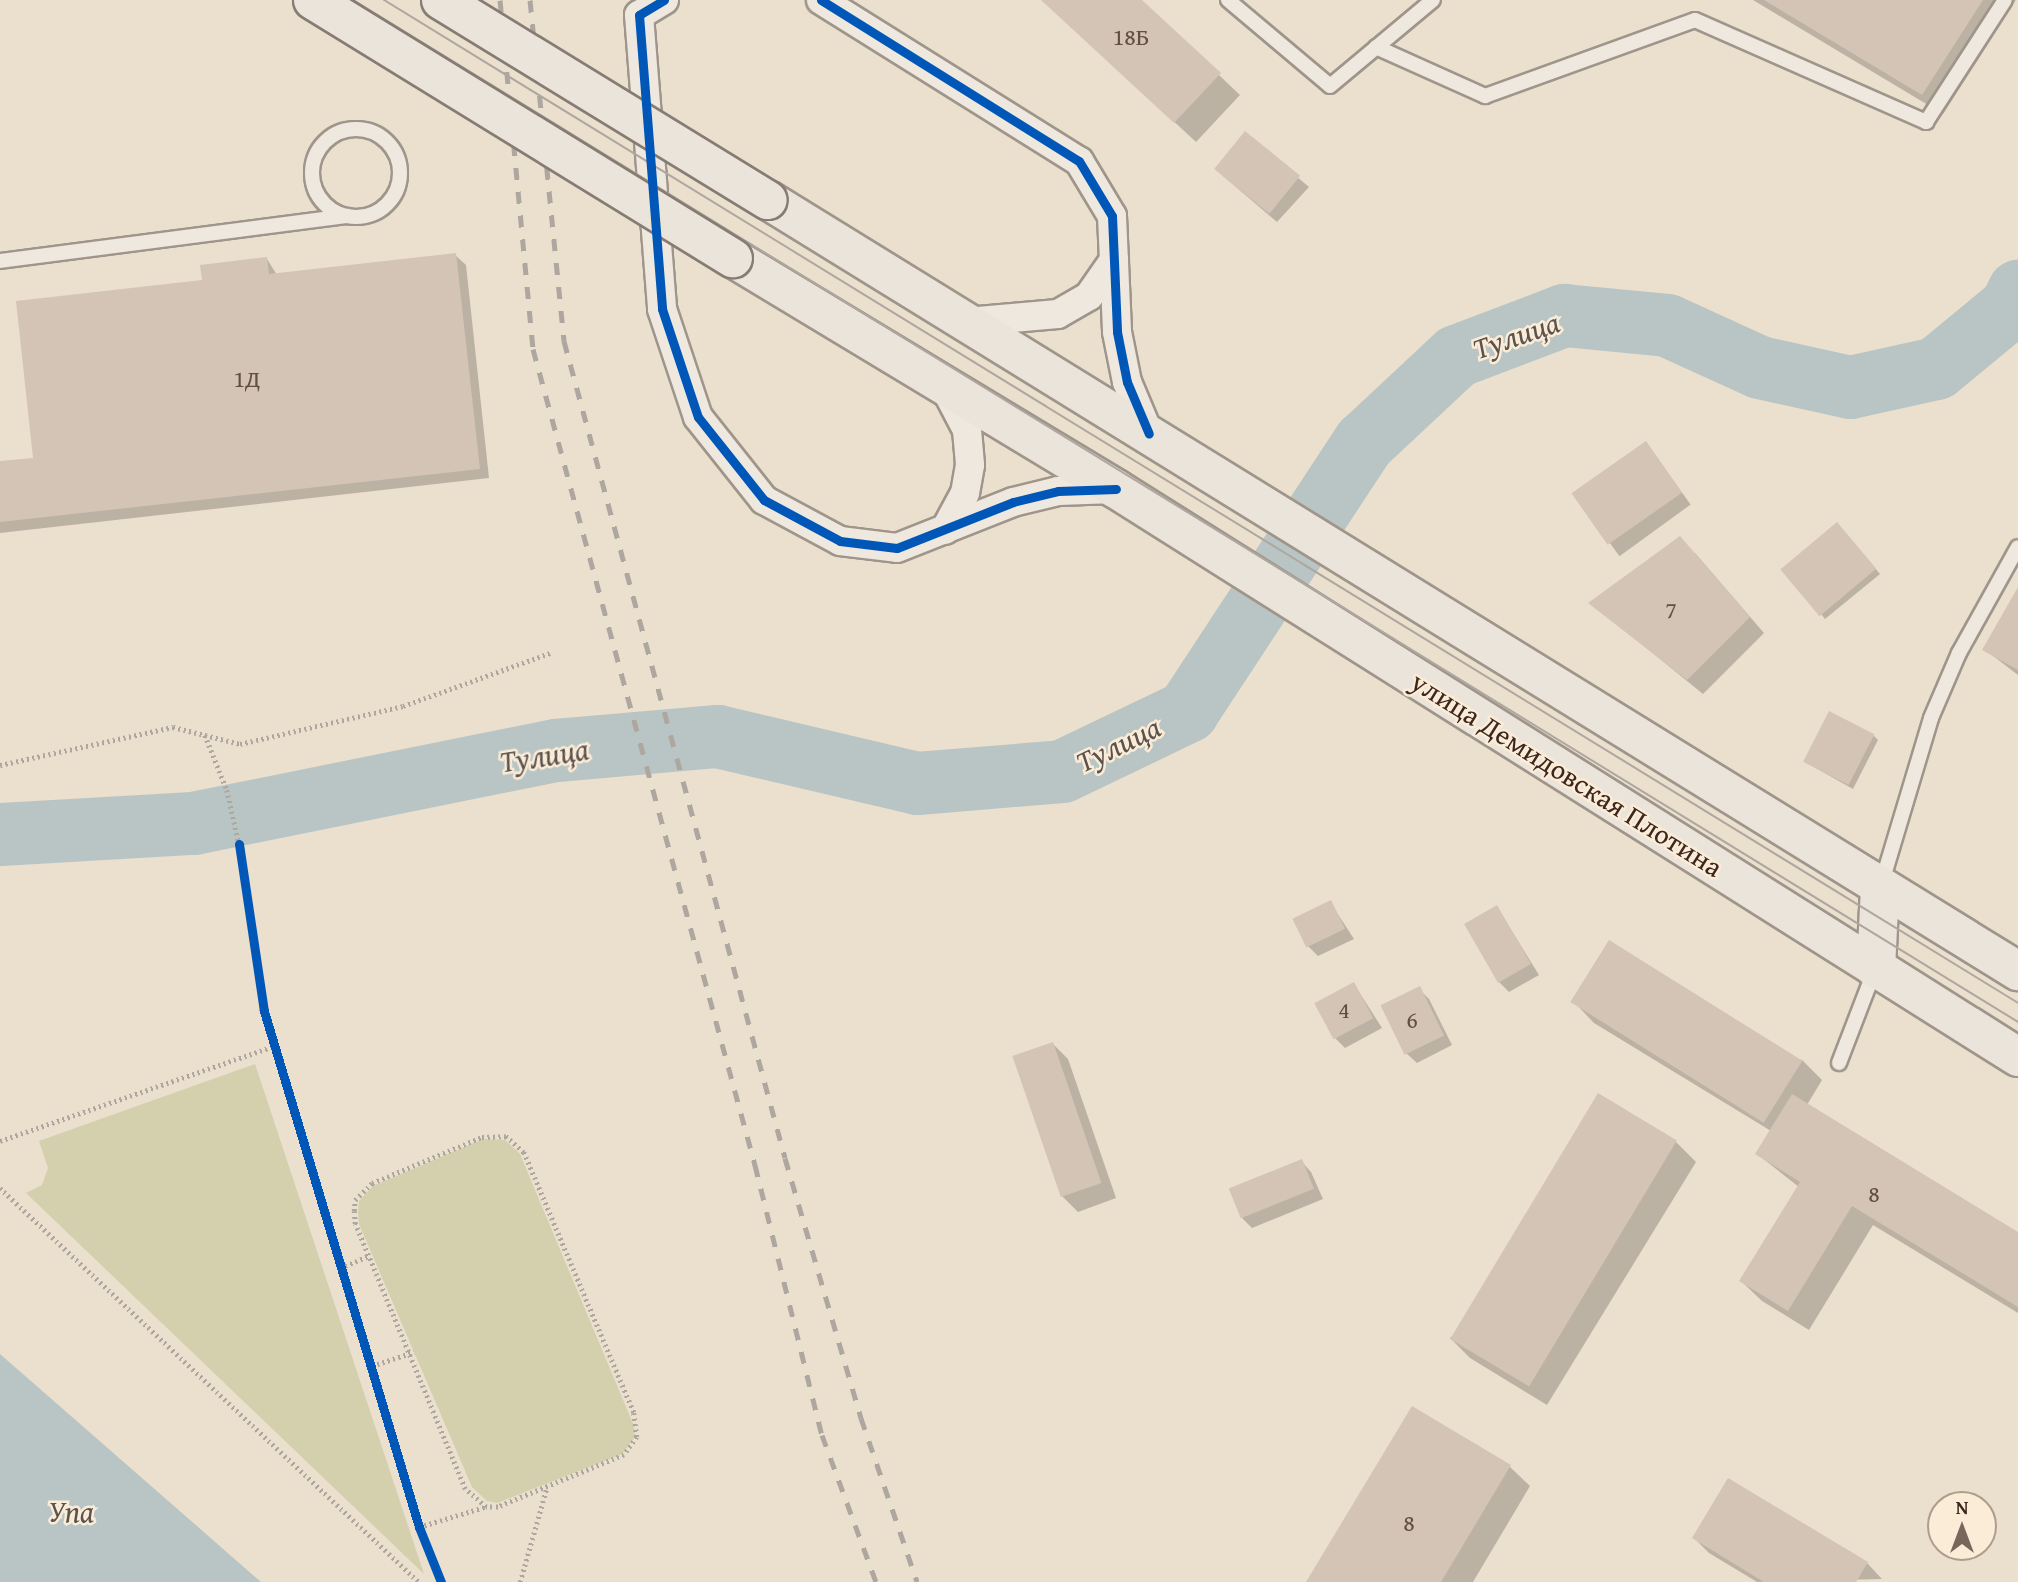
<!DOCTYPE html>
<meta charset="utf-8">
<style>
body{margin:0}
#map{position:relative;width:2018px;height:1582px;overflow:hidden;background:#ebdfce;font-family:"Gentium Book Plus",serif}
div>[style]{position:absolute}
.green>*{inset:0;background:#d4cfac}
.water>*{inset:0;background:#b9c5c4}
.shadow>*{inset:0;background:#0003;transform-origin:0 0}
.river>*{height:63px;margin:-31.5px;padding:0 31.5px;transform-origin:31.5px;border-radius:31.5px;background:#b9c5c4}
.building>*{inset:0;background:#d4c4b5;transform-origin:0 0}
.path>*{height:4.5px;margin-top:-2.25px;transform-origin:0;background:repeating-linear-gradient(90deg,#aea7a0 0 2px,transparent 0 5.5px)}
.roads{filter:drop-shadow(2px 0 #9f958a) drop-shadow(-2px 0 #9f958a) drop-shadow(0 2px #9f958a) drop-shadow(0 -2px #9f958a)}
.service>*{height:14px;margin:-7px;padding:0 7px;transform-origin:7px;border-radius:7px;background:#eee8df}
.service>.ring{margin:-7px;padding:0;box-sizing:content-box;background:none;border:14px solid #eee8df;border-radius:50%}
.minor>*{height:28px;margin:-14px;padding:0 14px;transform-origin:14px;border-radius:14px;background:#eee8df}
.primary>*{height:38px;margin:-19px;padding:0 19px;transform-origin:19px;border-radius:19px;background:#ebe4da}
.tram>*{height:2px;margin:-1px;padding:0 1px;transform-origin:1px;border-radius:1px;background:#aea7a0}
.rail>*{height:5px;margin-top:-2.5px;transform-origin:0;background:repeating-linear-gradient(90deg,#aea7a0 0 12px,transparent 0 24px)}
.bridges{filter:drop-shadow(2px 0 #867c73) drop-shadow(-2px 0 #867c73) drop-shadow(0 2px #867c73) drop-shadow(0 -2px #867c73)}
.primary-bridge>*{height:38px;margin:-19px;padding:0 19px;transform-origin:19px;border-radius:19px;background:#ebe4da}
.cycleway>*{height:9px;margin:-4.5px;padding:0 4.5px;transform-origin:4.5px;border-radius:4.5px;background:#0057b8}
span{translate:-50% -50%;white-space:nowrap;text-align:center;line-height:1.15;-webkit-text-stroke:5px #faecd7;paint-order:stroke}
.number-label{font-size:24px;color:#634e44}
.number-label span{-webkit-text-stroke-width:0}
.street-label{font-size:28px;color:#3d261e}
.water-label{font-size:30px;color:#5c524e;font-style:italic}
.north{position:absolute;left:1927px;top:1491px;width:70px;height:70px;box-sizing:border-box;background:#faecd7;border:2px solid #ae9d8d;border-radius:50%;rotate:0deg;font-size:19px;font-weight:700;line-height:28px;text-align:center;color:#3d261e}
.north::after{content:'';display:block;margin:auto;width:24px;height:32px;background:#7a675c;clip-path:polygon(50% 0,100% 100%,50% 72%,0 100%)}
</style>
<div id="map">
<div class="green">
<i style="clip-path:polygon(255px 1064px,424px 1574px,26px 1193px,42px 1185px,48px 1168px,39px 1141px)"></i>
<i style="clip-path:polygon(483px 1139px,505px 1140px,520px 1154px,634px 1426px,635px 1437px,622px 1454px,497px 1503px,487px 1501px,472px 1487px,359px 1224px,358px 1211px,359px 1201px,373px 1186px)"></i>
</div>
<div class="water">
<i style="clip-path:polygon(0 1354px,261px 1582px,0 1582px)"></i>
</div>
<div class="shadow">
<i style="clip-path:polygon(1043px 0,1140px 0,1240px 95px,1196px 142px)"></i>
<i style="clip-path:polygon(1753px 0,2016px 0,1943px 114px)"></i>
<i style="clip-path:polygon(1245px 133px,1309px 187px,1277px 222px,1223px 176px)"></i>
<i style="clip-path:polygon(455px 255px,466px 265px,489px 478px,0 533px,0 463px,35px 459px,204px 282px,267px 259px,277px 275px)"></i>
<i style="left:1646px;top:443px;width:76px;height:88px;rotate:54deg"></i>
<i style="clip-path:polygon(1841px 528px,1880px 574px,1825px 619px,1821px 614px)"></i>
<i style="clip-path:polygon(1695px 553px,1764px 633px,1703px 694px,1591px 603px)"></i>
<i style="clip-path:polygon(2018px 590px,2018px 675px,1984px 649px)"></i>
<i style="clip-path:polygon(1874px 736px,1878px 740px,1853px 789px,1805px 762px)"></i>
<i style="clip-path:polygon(1330px 902px,1354px 939px,1318px 956px,1308px 946px)"></i>
<i style="clip-path:polygon(1497px 907px,1539px 975px,1509px 992px,1499px 982px)"></i>
<i style="clip-path:polygon(1354px 984px,1382px 1028px,1345px 1048px,1335px 1038px)"></i>
<i style="clip-path:polygon(1419px 989px,1429px 999px,1452px 1045px,1417px 1063px,1406px 1053px)"></i>
<i style="clip-path:polygon(1574px 1002px,1802px 1060px,1822px 1080px,1807px 1105px,2018px 1234px,2018px 1313px,1873px 1225px,1809px 1330px,1762px 1301px,1741px 1281px,1799px 1187px,1757px 1154px,1771px 1131px,1594px 1023px)"></i>
<i style="clip-path:polygon(1053px 1044px,1068px 1059px,1116px 1198px,1078px 1212px,1062px 1196px)"></i>
<i style="clip-path:polygon(1676px 1142px,1696px 1162px,1547px 1405px,1470px 1358px,1450px 1338px)"></i>
<i style="clip-path:polygon(1301px 1161px,1311px 1172px,1323px 1199px,1252px 1228px,1242px 1218px)"></i>
<i style="clip-path:polygon(1509px 1466px,1530px 1486px,1473px 1582px,1308px 1582px)"></i>
<i style="clip-path:polygon(1694px 1538px,1867px 1563px,1882px 1579px,1757px 1582px,1709px 1553px)"></i>
</div>
<div class="river">
<i style="left:0;top:834px;width:193px;rotate:-3.3deg"></i>
<i style="left:193px;top:823px;width:370px;rotate:-11.4deg"></i>
<i style="left:556px;top:750px;width:162px;rotate:-5deg"></i>
<i style="left:717px;top:736px;width:205px;rotate:13.2deg"></i>
<i style="left:917px;top:783px;width:145px;rotate:-4.7deg"></i>
<i style="left:1062px;top:771px;width:139px;rotate:-25.6deg"></i>
<i style="left:1187px;top:711px;width:322px;rotate:-56.7deg"></i>
<i style="left:1364px;top:442px;width:126px;rotate:-43.1deg"></i>
<i style="left:1456px;top:356px;width:116px;rotate:-20.8deg"></i>
<i style="left:1564px;top:315px;width:103px;rotate:5.5deg"></i>
<i style="left:1667px;top:325px;width:101px;rotate:24.5deg"></i>
<i style="left:1759px;top:367px;width:93px;rotate:12.4deg"></i>
<i style="left:1850px;top:387px;width:88px;rotate:-12.5deg"></i>
<i style="left:1936px;top:368px;width:97px;rotate:-39.6deg"></i>
<i style="left:2011px;top:306px;width:17px;rotate:-65deg"></i>
</div>
<div class="building">
<i style="clip-path:polygon(1041px 0,1142px 0,1221px 73px,1174px 123px)"></i>
<i style="clip-path:polygon(1764px 0,1983px 0,1922px 95px)"></i>
<i style="left:1245px;top:131px;width:71px;height:49px;rotate:39deg"></i>
<i style="clip-path:polygon(456px 253px,480px 469px,0 522px,0 461px,33px 458px,16px 301px,202px 280px,200px 265px,267px 257px,269px 274px)"></i>
<i style="left:1646px;top:441px;width:63px;height:91px;rotate:55deg"></i>
<i style="left:1837px;top:522px;width:61px;height:74px;rotate:50deg"></i>
<i style="clip-path:polygon(1680px 536px,1750px 617px,1687px 680px,1588px 603px)"></i>
<i style="clip-path:polygon(2018px 587px,2018px 670px,1982px 650px)"></i>
<i style="left:1829px;top:711px;width:51px;height:57px;rotate:27deg"></i>
<i style="left:1331px;top:900px;width:32px;height:43px;rotate:64deg"></i>
<i style="left:1497px;top:905px;width:68px;height:38px;rotate:60deg"></i>
<i style="left:1609px;top:940px;width:228px;height:73px;rotate:32deg"></i>
<i style="left:1354px;top:982px;width:41px;height:45px;rotate:62deg"></i>
<i style="left:1420px;top:986px;width:55px;height:44px;rotate:64deg"></i>
<i style="left:1053px;top:1042px;width:149px;height:43px;rotate:71deg"></i>
<i style="left:1598px;top:1093px;width:92px;height:287px;rotate:31deg"></i>
<i style="clip-path:polygon(1792px 1094px,2018px 1232px,2018px 1307px,1852px 1206px,1788px 1311px,1739px 1281px,1800px 1182px,1755px 1154px)"></i>
<i style="left:1302px;top:1159px;width:32px;height:79px;rotate:68deg"></i>
<i style="clip-path:polygon(1412px 1406px,1511px 1465px,1441px 1582px,1306px 1582px)"></i>
<i style="clip-path:polygon(1728px 1478px,1868px 1562px,1856px 1582px,1764px 1582px,1692px 1538px)"></i>
</div>
<div class="path">
<i style="left:205px;top:735px;width:59px;rotate:68.2deg"></i>
<i style="left:227px;top:790px;width:55px;rotate:77.5deg"></i>
<i style="left:239px;top:844px;width:169px;rotate:81.5deg"></i>
<i style="left:264px;top:1011px;width:539px;rotate:73.28deg"></i>
<i style="left:419px;top:1527px;width:59px;rotate:68.2deg"></i>
<i style="left:0;top:765px;width:177px;rotate:-12.4deg"></i>
<i style="left:173px;top:727px;width:69px;rotate:14.2deg"></i>
<i style="left:240px;top:744px;width:167px;rotate:-13.1deg"></i>
<i style="left:403px;top:706px;width:159px;rotate:-19.8deg"></i>
<i style="left:506px;top:1136px;width:24px;rotate:42deg"></i>
<i style="left:524px;top:1152px;width:283px;rotate:67.1deg"></i>
<i style="left:634px;top:1413px;width:24px;rotate:83deg"></i>
<i style="left:637px;top:1437px;width:22px;rotate:126deg"></i>
<i style="left:624px;top:1455px;width:136px;rotate:157.6deg"></i>
<i style="left:498px;top:1507px;width:12px;rotate:180deg"></i>
<i style="left:486px;top:1507px;width:28px;rotate:-139deg"></i>
<i style="left:465px;top:1489px;width:287px;rotate:-112.5deg"></i>
<i style="left:355px;top:1224px;width:13px;rotate:-94deg"></i>
<i style="left:354px;top:1211px;width:11px;rotate:-85deg"></i>
<i style="left:355px;top:1200px;width:24px;rotate:-45deg"></i>
<i style="left:372px;top:1183px;width:119px;rotate:-22.7deg"></i>
<i style="left:482px;top:1137px;width:24px;rotate:-2deg"></i>
<i style="left:0;top:1141px;width:290px;rotate:-19.1deg"></i>
<i style="left:0;top:1188px;width:575px;rotate:43.24deg"></i>
<i style="left:340px;top:1268px;width:30px;rotate:-23deg"></i>
<i style="left:372px;top:1366px;width:44px;rotate:-18.4deg"></i>
<i style="left:419px;top:1527px;width:69px;rotate:-16.9deg"></i>
<i style="left:520px;top:1582px;width:96px;rotate:-74.2deg"></i>
</div>
<div class="roads">
<div class="service">
<i style="left:1228px;top:0;width:133px;rotate:40.1deg"></i>
<i style="left:1330px;top:86px;width:134px;rotate:-39.9deg"></i>
<i style="left:1376px;top:47px;width:120px;rotate:24.2deg"></i>
<i style="left:1485px;top:96px;width:223px;rotate:-19.9deg"></i>
<i style="left:1695px;top:20px;width:253px;rotate:23.8deg"></i>
<i style="left:1926px;top:122px;width:145px;rotate:-57.1deg"></i>
<i class="ring" style="left:312px;top:129px;width:74px;height:74px"></i>
<i style="left:0;top:261px;width:350px;rotate:-7.4deg"></i>
<i style="left:1881px;top:885px;width:174px;rotate:-73.3deg"></i>
<i style="left:1931px;top:718px;width:71px;rotate:-66.7deg"></i>
<i style="left:1959px;top:653px;width:121px;rotate:-60.9deg"></i>
<i style="left:1839px;top:1063px;width:101px;rotate:-69deg"></i>
</div>
<div class="minor">
<i style="left:664px;top:0;width:29px;rotate:149deg"></i>
<i style="left:639px;top:15px;width:295px;rotate:85.5deg"></i>
<i style="left:662px;top:309px;width:114px;rotate:71.6deg"></i>
<i style="left:698px;top:417px;width:106px;rotate:51.5deg"></i>
<i style="left:764px;top:500px;width:86px;rotate:28.3deg"></i>
<i style="left:840px;top:541px;width:57px;rotate:7deg"></i>
<i style="left:897px;top:548px;width:125px;rotate:-21.6deg"></i>
<i style="left:1013px;top:502px;width:46px;rotate:-13.7deg"></i>
<i style="left:1058px;top:491px;width:58px;rotate:-2deg"></i>
<i style="left:821px;top:0;width:304px;rotate:32deg"></i>
<i style="left:1079px;top:161px;width:64px;rotate:59deg"></i>
<i style="left:1112px;top:216px;width:116px;rotate:87.5deg"></i>
<i style="left:1117px;top:332px;width:51px;rotate:78.7deg"></i>
<i style="left:1127px;top:382px;width:56px;rotate:67.1deg"></i>
<i style="left:967px;top:322px;width:91px;rotate:-5deg"></i>
<i style="left:1058px;top:314px;width:36px;rotate:-30deg"></i>
<i style="left:1089px;top:296px;width:44px;rotate:-55.2deg"></i>
<i style="left:943px;top:384px;width:52px;rotate:62.4deg"></i>
<i style="left:967px;top:430px;width:35px;rotate:85deg"></i>
<i style="left:970px;top:465px;width:28px;rotate:100deg"></i>
<i style="left:965px;top:493px;width:42px;rotate:118.4deg"></i>
</div>
<div class="primary">
<i style="left:768px;top:200px;width:1469px;rotate:31.67deg"></i>
<i style="left:733px;top:258px;width:447px;rotate:31.1deg"></i>
<i style="left:1116px;top:489px;width:1066px;rotate:32.2deg"></i>
<i style="left:1876px;top:969px;width:82px;rotate:-87.2deg"></i>
</div>
</div>
<div class="tram">
<i style="left:353px;top:0;width:1954px;rotate:31.54deg"></i>
<i style="left:384px;top:0;width:1917px;rotate:31.54deg"></i>
</div>
<div class="rail">
<i style="left:500px;top:0;width:351px;rotate:84.6deg"></i>
<i style="left:533px;top:349px;width:846px;rotate:74.78deg"></i>
<i style="left:755px;top:1165px;width:278px;rotate:76.1deg"></i>
<i style="left:822px;top:1435px;width:157px;rotate:69.8deg"></i>
<i style="left:530px;top:0;width:343px;rotate:84.3deg"></i>
<i style="left:564px;top:341px;width:846px;rotate:74.86deg"></i>
<i style="left:785px;top:1158px;width:271px;rotate:73.7deg"></i>
<i style="left:861px;top:1418px;width:173px;rotate:71.1deg"></i>
</div>
<div class="bridges">
<div class="primary-bridge">
<i style="left:313px;top:0;width:493px;rotate:31.6deg"></i>
<i style="left:441px;top:0;width:383px;rotate:31.5deg"></i>
</div>
</div>
<div class="cycleway">
<i style="left:664px;top:0;width:29px;rotate:149deg"></i>
<i style="left:639px;top:15px;width:295px;rotate:85.5deg"></i>
<i style="left:662px;top:309px;width:114px;rotate:71.6deg"></i>
<i style="left:698px;top:417px;width:106px;rotate:51.5deg"></i>
<i style="left:764px;top:500px;width:86px;rotate:28.3deg"></i>
<i style="left:840px;top:541px;width:57px;rotate:7deg"></i>
<i style="left:897px;top:548px;width:125px;rotate:-21.6deg"></i>
<i style="left:1013px;top:502px;width:46px;rotate:-13.7deg"></i>
<i style="left:1058px;top:491px;width:58px;rotate:-2deg"></i>
<i style="left:821px;top:0;width:304px;rotate:32deg"></i>
<i style="left:1079px;top:161px;width:64px;rotate:59deg"></i>
<i style="left:1112px;top:216px;width:116px;rotate:87.5deg"></i>
<i style="left:1117px;top:332px;width:51px;rotate:78.7deg"></i>
<i style="left:1127px;top:382px;width:56px;rotate:67.1deg"></i>
<i style="left:239px;top:844px;width:169px;rotate:81.5deg"></i>
<i style="left:264px;top:1011px;width:539px;rotate:73.28deg"></i>
<i style="left:419px;top:1527px;width:59px;rotate:68.2deg"></i>
</div>
<div class="number-label">
<span style="left:1131px;top:37px">18Б</span>
<span style="left:247px;top:379px">1Д</span>
<span style="left:1671px;top:610px">7</span>
<span style="left:1344px;top:1010px">4</span>
<span style="left:1412px;top:1020px">6</span>
<span style="left:1874px;top:1194px">8</span>
<span style="left:1409px;top:1523px">8</span>
</div>
<div class="street-label">
<span style="left:1567px;top:774px;rotate:32deg">улица Демидовская Плотина</span>
</div>
<div class="water-label">
<span style="left:1516px;top:335px;rotate:-19deg">Тулица</span>
<span style="left:1118px;top:744px;rotate:-26deg">Тулица</span>
<span style="left:544px;top:755px;rotate:-9deg">Тулица</span>
<span style="left:71px;top:1511px">Упа</span>
</div>
<div class="north">N</div>
</div>
